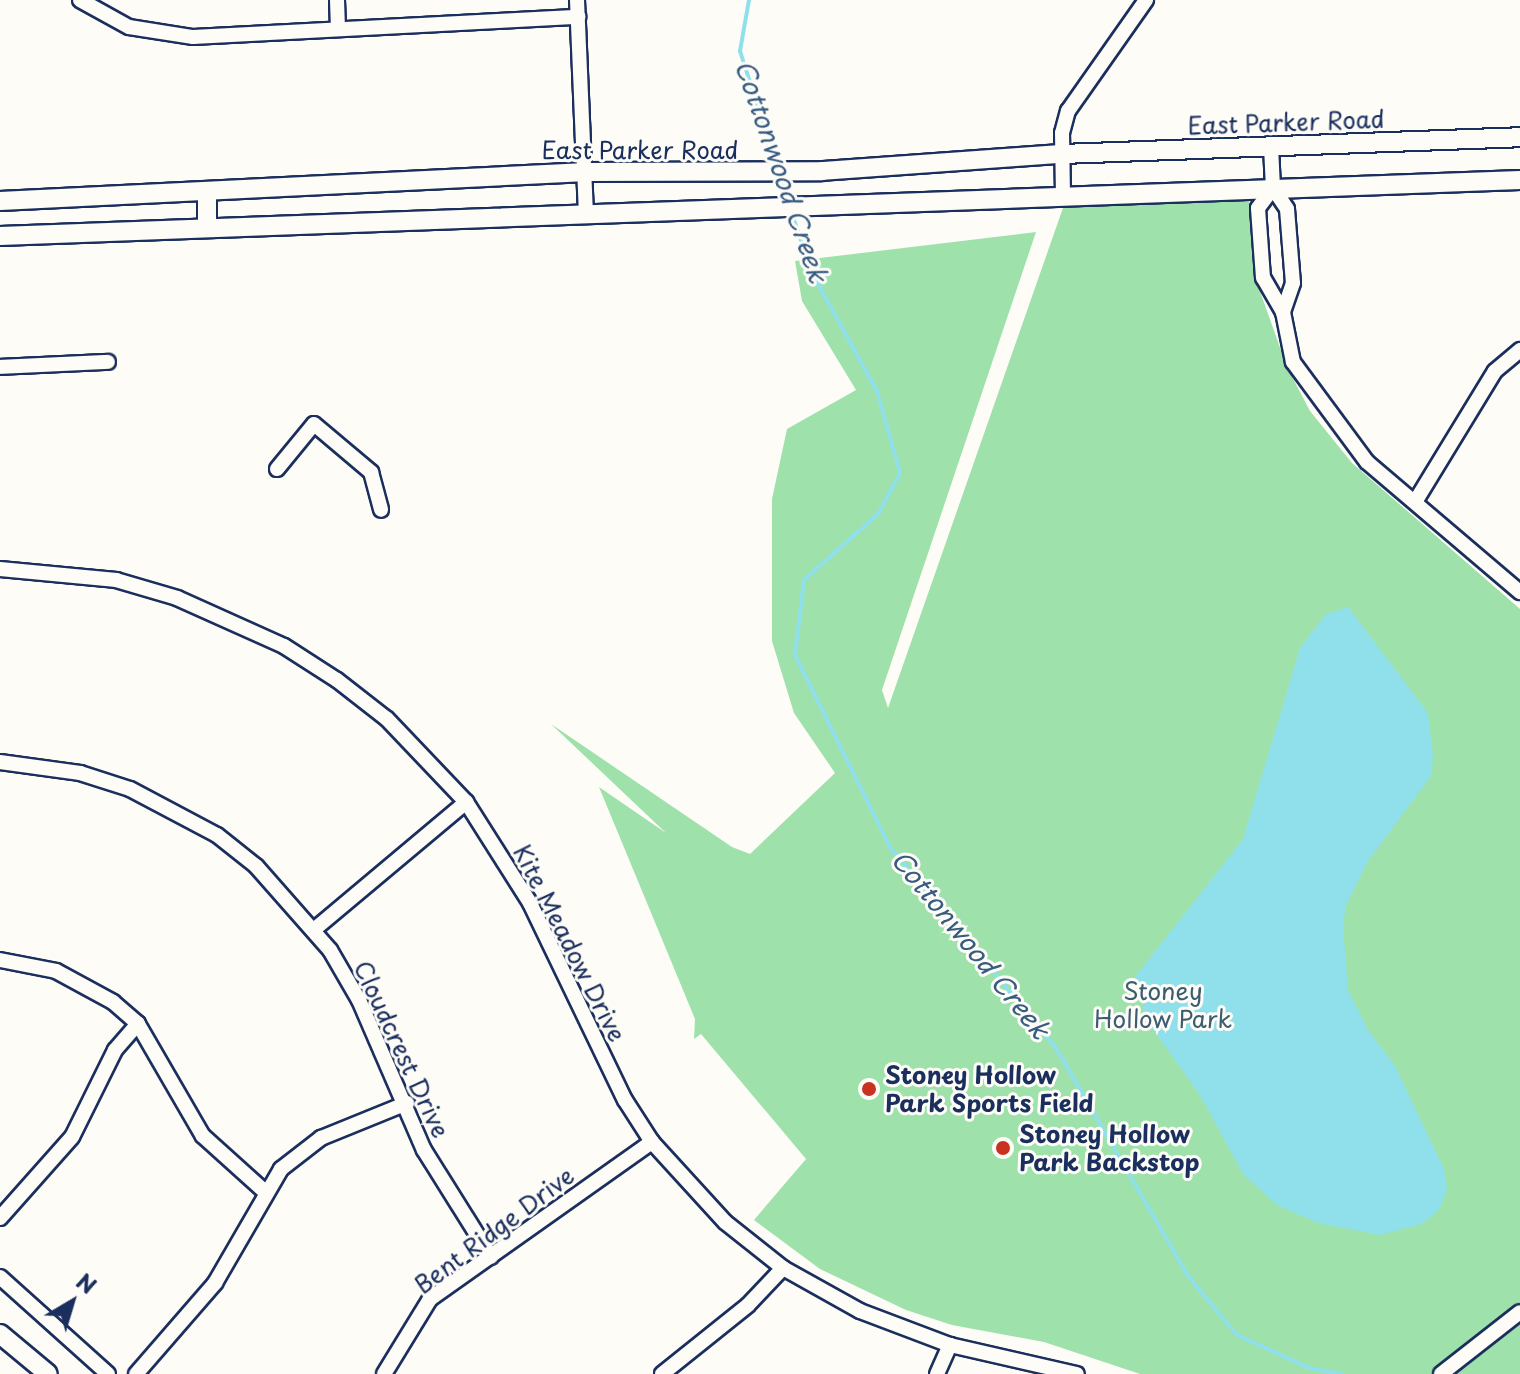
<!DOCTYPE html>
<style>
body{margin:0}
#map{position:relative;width:1520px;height:1374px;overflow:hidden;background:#fdfcf7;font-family:"Playpen Sans",sans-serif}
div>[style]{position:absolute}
.green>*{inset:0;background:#9fe1ab}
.water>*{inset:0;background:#90e0ec}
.stream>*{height:4px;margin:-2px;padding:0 2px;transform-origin:2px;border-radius:2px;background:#90e0ec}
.roads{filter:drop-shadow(2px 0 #1b2f5e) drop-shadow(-2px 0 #1b2f5e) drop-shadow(0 2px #1b2f5e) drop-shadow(0 -2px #1b2f5e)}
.minor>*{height:14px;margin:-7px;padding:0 7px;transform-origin:7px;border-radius:7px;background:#fdfcf7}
.major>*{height:18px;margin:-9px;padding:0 9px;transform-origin:9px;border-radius:9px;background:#fdfcf7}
.dots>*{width:22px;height:22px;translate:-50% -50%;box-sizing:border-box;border:4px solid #fdfcf7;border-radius:50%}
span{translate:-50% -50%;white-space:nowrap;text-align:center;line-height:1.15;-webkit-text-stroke:6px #fdfcf7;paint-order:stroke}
.street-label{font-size:24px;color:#1b2f5e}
.park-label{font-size:24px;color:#3c5c71}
.poi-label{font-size:24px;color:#1b2f5e;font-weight:700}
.left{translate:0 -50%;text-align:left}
.water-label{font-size:26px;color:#385b82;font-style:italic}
.north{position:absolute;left:32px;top:1262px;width:80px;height:80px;-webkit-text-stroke:6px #fdfcf7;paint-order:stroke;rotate:38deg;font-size:22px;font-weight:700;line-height:32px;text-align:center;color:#1b2f5e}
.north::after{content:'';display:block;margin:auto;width:28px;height:36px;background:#1b2f5e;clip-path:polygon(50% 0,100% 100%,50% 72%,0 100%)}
</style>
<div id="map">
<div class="green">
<i style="clip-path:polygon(1249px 199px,1257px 283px,1287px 367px,1310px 411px,1352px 463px,1520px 609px,1520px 1374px,1140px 1374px,1044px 1342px,952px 1325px,906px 1310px,820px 1269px,754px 1220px,806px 1159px,701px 1034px,694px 1039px,695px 1019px,599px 787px,666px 833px,551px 724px,732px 847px,750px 854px,835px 773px,794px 713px,772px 641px,772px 499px,787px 429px,856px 390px,802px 301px,795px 261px,1036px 232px,882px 690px,888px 708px,1064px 205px)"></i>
</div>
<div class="water">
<i style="clip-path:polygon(1348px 607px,1428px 713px,1433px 756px,1431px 776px,1368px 861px,1346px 905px,1343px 926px,1348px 990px,1368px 1030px,1395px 1066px,1444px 1169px,1447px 1189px,1439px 1210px,1422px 1224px,1380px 1235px,1318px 1223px,1277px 1205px,1243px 1174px,1200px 1095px,1147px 1021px,1135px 977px,1243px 839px,1300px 648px,1326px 614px)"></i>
</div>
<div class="stream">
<i style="left:749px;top:0;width:52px;rotate:100deg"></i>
<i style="left:740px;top:51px;width:119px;rotate:72.3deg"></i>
<i style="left:779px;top:177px;width:27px;rotate:70deg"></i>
<i style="left:791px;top:211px;width:65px;rotate:71.3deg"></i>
<i style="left:812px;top:273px;width:135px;rotate:61.2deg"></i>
<i style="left:877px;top:391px;width:85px;rotate:74.3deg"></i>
<i style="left:900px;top:473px;width:47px;rotate:118.2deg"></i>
<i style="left:878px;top:514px;width:99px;rotate:138.3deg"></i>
<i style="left:804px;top:580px;width:76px;rotate:96.8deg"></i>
<i style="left:795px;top:655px;width:214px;rotate:63.7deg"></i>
<i style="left:890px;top:847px;width:261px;rotate:50.4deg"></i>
<i style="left:1056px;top:1048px;width:263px;rotate:59.9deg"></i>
<i style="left:1188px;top:1276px;width:77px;rotate:50.3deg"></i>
<i style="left:1237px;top:1335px;width:79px;rotate:24.6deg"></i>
<i style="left:1309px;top:1368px;width:34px;rotate:10deg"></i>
</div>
<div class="roads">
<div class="minor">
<i style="left:80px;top:0;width:56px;rotate:28.9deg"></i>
<i style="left:129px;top:27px;width:65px;rotate:8.9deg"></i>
<i style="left:193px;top:37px;width:386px;rotate:-3deg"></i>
<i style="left:337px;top:0;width:27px;rotate:88deg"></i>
<i style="left:577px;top:0;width:212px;rotate:87.6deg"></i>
<i style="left:1271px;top:146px;width:42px;rotate:87.3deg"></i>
<i style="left:1273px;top:188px;width:25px;rotate:56deg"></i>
<i style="left:1287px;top:209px;width:74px;rotate:85.4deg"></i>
<i style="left:1293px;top:283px;width:31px;rotate:109deg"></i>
<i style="left:1283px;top:312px;width:39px;rotate:-120deg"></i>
<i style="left:1263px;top:278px;width:70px;rotate:-94.1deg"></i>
<i style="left:1258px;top:208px;width:25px;rotate:-53deg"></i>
<i style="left:1063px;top:196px;width:63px;rotate:-90.9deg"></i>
<i style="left:1062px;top:133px;width:23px;rotate:-75deg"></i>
<i style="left:1068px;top:111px;width:136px;rotate:-54.9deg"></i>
<i style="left:1283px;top:312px;width:51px;rotate:78.7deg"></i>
<i style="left:1293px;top:362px;width:124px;rotate:53.5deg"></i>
<i style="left:1367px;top:462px;width:201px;rotate:40.4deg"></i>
<i style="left:0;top:367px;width:108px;rotate:-2.7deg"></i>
<i style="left:277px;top:469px;width:58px;rotate:-50.6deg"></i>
<i style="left:314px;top:424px;width:75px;rotate:40.1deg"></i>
<i style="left:371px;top:472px;width:39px;rotate:75deg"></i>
<i style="left:1415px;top:502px;width:153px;rotate:-58.6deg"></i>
<i style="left:1495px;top:371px;width:33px;rotate:-40deg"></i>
<i style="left:0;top:569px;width:117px;rotate:5.4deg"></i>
<i style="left:116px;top:580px;width:64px;rotate:16.4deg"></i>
<i style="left:177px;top:598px;width:117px;rotate:24.2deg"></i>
<i style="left:284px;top:646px;width:63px;rotate:32.7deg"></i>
<i style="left:337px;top:680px;width:63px;rotate:38deg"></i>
<i style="left:387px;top:719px;width:115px;rotate:46.4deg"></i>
<i style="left:466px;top:802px;width:120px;rotate:57.6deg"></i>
<i style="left:530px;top:903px;width:219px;rotate:64.3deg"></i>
<i style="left:625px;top:1100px;width:50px;rotate:57.3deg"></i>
<i style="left:652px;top:1142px;width:108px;rotate:47.6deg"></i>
<i style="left:725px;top:1222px;width:74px;rotate:38.4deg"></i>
<i style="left:783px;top:1268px;width:88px;rotate:29.2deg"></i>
<i style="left:860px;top:1311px;width:96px;rotate:20.7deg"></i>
<i style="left:950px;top:1345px;width:130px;rotate:12.9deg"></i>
<i style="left:0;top:762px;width:81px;rotate:7.8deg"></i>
<i style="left:80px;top:773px;width:52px;rotate:17.7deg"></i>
<i style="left:130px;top:789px;width:98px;rotate:27.9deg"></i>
<i style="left:217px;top:835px;width:50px;rotate:38.5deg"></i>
<i style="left:256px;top:866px;width:112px;rotate:48.6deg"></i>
<i style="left:330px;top:950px;width:58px;rotate:59.9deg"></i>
<i style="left:359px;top:1000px;width:163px;rotate:66.6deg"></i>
<i style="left:424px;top:1150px;width:126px;rotate:57.9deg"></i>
<i style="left:316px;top:928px;width:196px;rotate:-40deg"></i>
<i style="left:0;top:960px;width:57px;rotate:11.1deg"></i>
<i style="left:56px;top:971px;width:65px;rotate:28.5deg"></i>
<i style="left:113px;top:1002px;width:33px;rotate:41deg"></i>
<i style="left:138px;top:1024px;width:129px;rotate:59.9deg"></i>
<i style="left:203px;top:1136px;width:82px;rotate:42deg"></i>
<i style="left:0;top:1218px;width:108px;rotate:-48.4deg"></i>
<i style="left:72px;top:1137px;width:97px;rotate:-63.7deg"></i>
<i style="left:115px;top:1050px;width:35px;rotate:-49deg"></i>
<i style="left:0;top:1277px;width:145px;rotate:41.9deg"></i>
<i style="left:136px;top:1374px;width:121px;rotate:-49deg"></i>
<i style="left:215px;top:1283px;width:132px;rotate:-59.9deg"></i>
<i style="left:281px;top:1169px;width:51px;rotate:-37.8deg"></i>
<i style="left:321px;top:1138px;width:93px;rotate:-22.1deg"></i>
<i style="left:384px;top:1374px;width:88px;rotate:-58.5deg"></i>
<i style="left:430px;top:1299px;width:272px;rotate:-35.3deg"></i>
<i style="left:662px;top:1374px;width:110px;rotate:-38.7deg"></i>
<i style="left:748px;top:1305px;width:51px;rotate:-46.6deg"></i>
<i style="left:937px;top:1374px;width:32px;rotate:-66deg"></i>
<i style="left:1441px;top:1374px;width:100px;rotate:-38.1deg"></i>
</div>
<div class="major">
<i style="left:0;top:201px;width:587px;rotate:-2.83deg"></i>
<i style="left:586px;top:172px;width:236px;rotate:-0.2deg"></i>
<i style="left:822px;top:171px;width:241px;rotate:-4.1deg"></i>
<i style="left:1062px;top:154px;width:458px;rotate:-2.1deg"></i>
<i style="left:207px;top:228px;width:37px;rotate:-90deg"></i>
<i style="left:0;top:236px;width:1521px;rotate:-2.11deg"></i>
<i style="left:0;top:1334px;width:62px;rotate:39.8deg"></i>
</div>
</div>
<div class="dots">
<i style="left:869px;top:1089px;background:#c8321e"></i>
<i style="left:1003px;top:1148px;background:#c8321e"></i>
</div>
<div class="street-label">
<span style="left:1286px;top:122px;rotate:-2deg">East Parker Road</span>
<span style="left:640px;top:150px">East Parker Road</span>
<span style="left:570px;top:943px;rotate:63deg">Kite Meadow Drive</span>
<span style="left:402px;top:1049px;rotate:65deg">Cloudcrest Drive</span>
<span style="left:494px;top:1230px;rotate:-37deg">Bent Ridge Drive</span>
</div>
<div class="park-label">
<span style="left:1163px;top:1005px">Stoney<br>Hollow Park</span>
</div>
<div class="poi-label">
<span class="left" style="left:885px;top:1089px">Stoney Hollow<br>Park Sports Field</span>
<span class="left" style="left:1019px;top:1148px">Stoney Hollow<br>Park Backstop</span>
</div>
<div class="water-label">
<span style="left:782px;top:171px;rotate:71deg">Cottonwood Creek</span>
<span style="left:971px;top:944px;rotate:51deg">Cottonwood Creek</span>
</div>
<div class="north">N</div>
</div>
